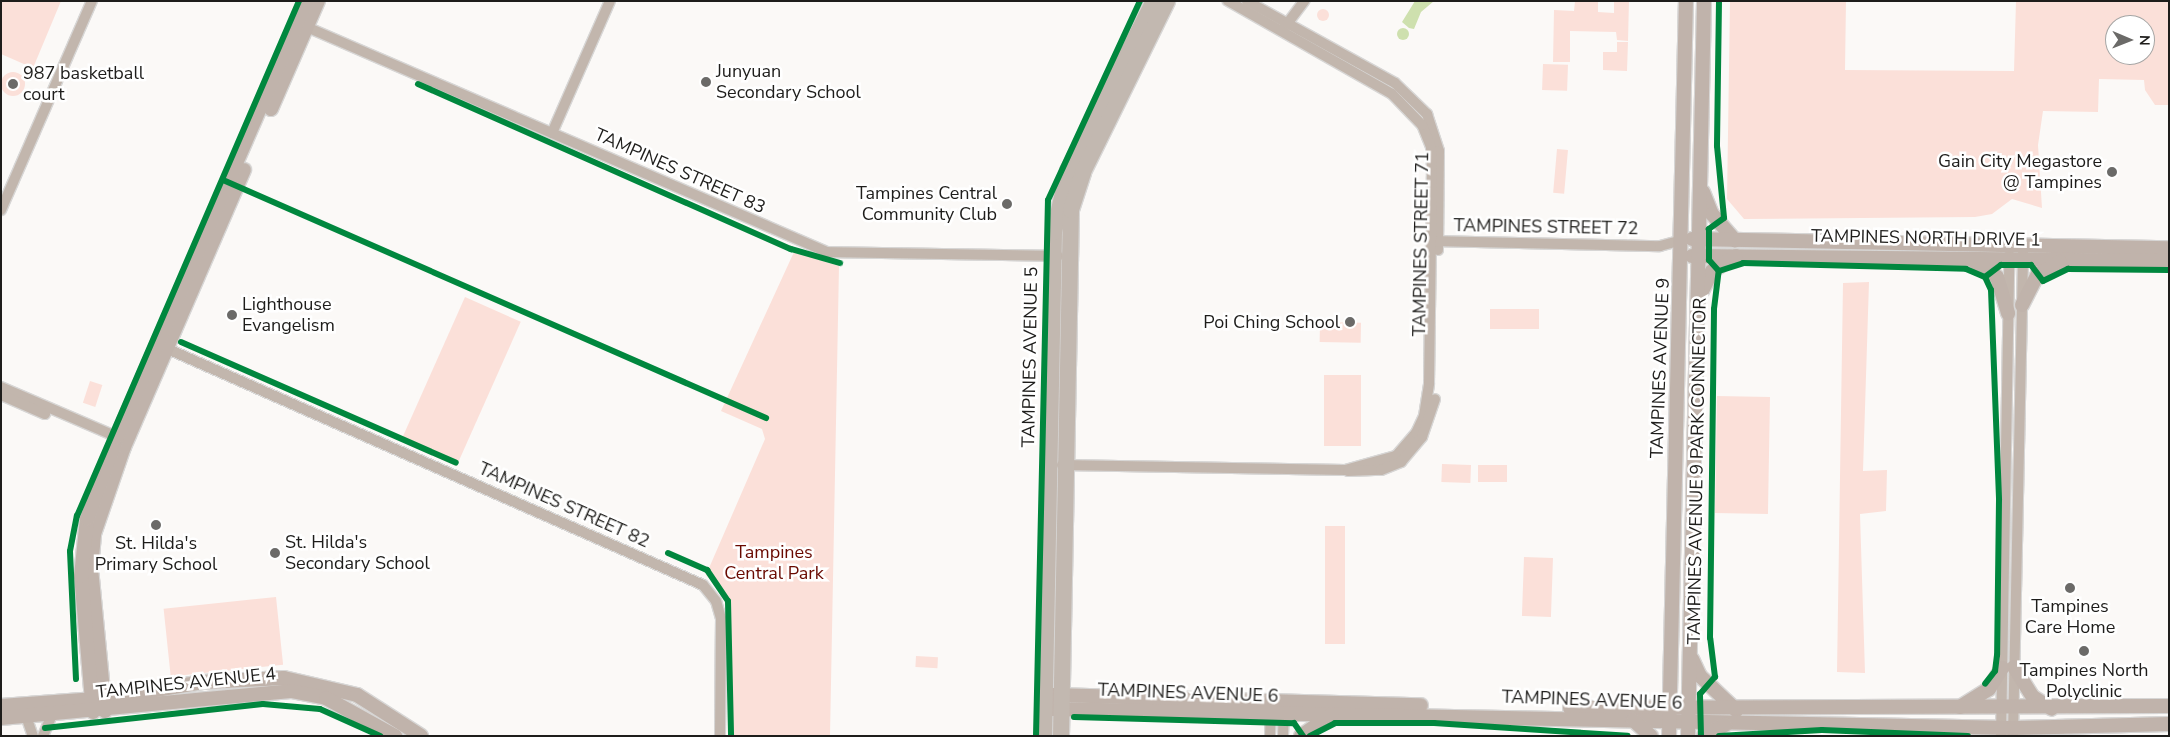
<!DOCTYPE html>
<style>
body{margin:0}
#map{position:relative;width:2170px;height:737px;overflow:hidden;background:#fbf9f7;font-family:"Nunito Sans",sans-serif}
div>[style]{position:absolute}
.green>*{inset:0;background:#fbe0d9;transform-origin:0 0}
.round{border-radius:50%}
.water>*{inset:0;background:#cee0ae}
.roads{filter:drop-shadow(1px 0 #d7d6d5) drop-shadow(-1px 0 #d7d6d5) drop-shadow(0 1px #d7d6d5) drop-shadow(0 -1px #d7d6d5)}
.street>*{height:10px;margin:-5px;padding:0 5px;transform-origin:5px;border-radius:5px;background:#c2b6ad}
.secondary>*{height:14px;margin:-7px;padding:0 7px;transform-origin:7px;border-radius:7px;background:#c0b3ab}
.primary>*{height:16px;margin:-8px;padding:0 8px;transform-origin:8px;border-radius:8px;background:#c2b8b0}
.cycleway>*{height:6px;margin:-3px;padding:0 3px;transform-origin:3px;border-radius:3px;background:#00873e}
.dots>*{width:14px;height:14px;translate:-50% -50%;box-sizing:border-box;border:2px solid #fff;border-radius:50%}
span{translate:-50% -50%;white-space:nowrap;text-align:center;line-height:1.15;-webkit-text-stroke:5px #fff;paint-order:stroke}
.poi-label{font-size:18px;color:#1e1d1b}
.left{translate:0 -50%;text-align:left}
.right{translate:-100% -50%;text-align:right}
.street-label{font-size:18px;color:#1e1d1b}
.park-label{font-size:18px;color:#690900}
.frame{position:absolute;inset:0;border:2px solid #1e1d1b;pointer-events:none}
.north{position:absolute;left:2105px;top:15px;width:50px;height:50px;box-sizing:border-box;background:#fff;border:1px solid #a5a5a4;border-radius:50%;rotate:91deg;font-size:14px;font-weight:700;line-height:20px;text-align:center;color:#1e1d1b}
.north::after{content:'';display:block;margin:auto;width:18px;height:22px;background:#6b6a68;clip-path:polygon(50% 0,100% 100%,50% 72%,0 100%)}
</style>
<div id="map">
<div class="green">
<i style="clip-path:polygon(1px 1px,61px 1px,33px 68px,1px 54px)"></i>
<i style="clip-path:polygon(1575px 1px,1598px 1px,1598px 12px,1614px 13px,1614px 1px,1629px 1px,1628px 41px,1617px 40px,1616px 32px,1570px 31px,1570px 62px,1553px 62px,1554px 10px,1574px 11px)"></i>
<i style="clip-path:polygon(evenodd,1730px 1px,1846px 1px,1845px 70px,2014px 71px,2016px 1px,2169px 1px,2169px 105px,2155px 105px,2145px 90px,2144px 80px,2099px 79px,2098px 112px,2043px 111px,2038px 145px,2042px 208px,2012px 199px,1992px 214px,1975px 217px,1744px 219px,1727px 199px,1730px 1px,2115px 25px,2145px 25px,2145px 55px,2115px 55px,2115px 25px)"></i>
<i class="round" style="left:1317px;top:9px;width:12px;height:12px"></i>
<i style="clip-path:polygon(1617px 42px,1628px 42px,1627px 71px,1603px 70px,1603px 52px,1617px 52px)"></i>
<i style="left:1543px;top:64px;width:25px;height:26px;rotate:2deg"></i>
<i class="round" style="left:1px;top:72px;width:24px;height:24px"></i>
<i style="left:1557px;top:149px;width:11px;height:44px;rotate:5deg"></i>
<i style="clip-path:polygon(794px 252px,839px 266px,830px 736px,728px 736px,729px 612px,723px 593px,706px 575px,765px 439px,762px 429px,721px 411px)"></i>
<i style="clip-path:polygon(1869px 282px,1863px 471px,1887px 470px,1886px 511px,1860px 514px,1865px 673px,1837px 672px,1843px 283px)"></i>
<i style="left:465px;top:297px;width:61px;height:158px;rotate:24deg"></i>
<i style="left:1490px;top:309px;width:49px;height:20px"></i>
<i style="left:1320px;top:322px;width:41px;height:20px;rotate:1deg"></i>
<i style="left:1324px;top:375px;width:37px;height:71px"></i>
<i style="left:90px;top:381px;width:13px;height:23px;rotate:18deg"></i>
<i style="left:1717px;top:396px;width:53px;height:117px;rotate:1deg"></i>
<i style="left:1442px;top:464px;width:29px;height:18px;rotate:2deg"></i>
<i style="left:1478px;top:465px;width:29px;height:17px"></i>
<i style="left:1325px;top:526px;width:20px;height:118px"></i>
<i style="left:1524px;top:557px;width:29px;height:59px;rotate:2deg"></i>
<i style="left:276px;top:597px;width:68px;height:113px;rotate:84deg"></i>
<i style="left:916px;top:656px;width:22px;height:11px;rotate:3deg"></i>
</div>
<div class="water">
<i style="clip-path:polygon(1415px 1px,1434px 1px,1421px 12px,1414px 29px,1409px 28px,1402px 22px)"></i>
<i class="round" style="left:1397px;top:28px;width:12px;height:12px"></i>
</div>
<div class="roads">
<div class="street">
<i style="left:1247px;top:1px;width:169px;rotate:29deg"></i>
<i style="left:1395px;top:83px;width:45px;rotate:44.1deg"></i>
<i style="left:1427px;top:114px;width:39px;rotate:72deg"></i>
<i style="left:1439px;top:151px;width:99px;rotate:90.6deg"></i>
<i style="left:302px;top:25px;width:572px;rotate:23.38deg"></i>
<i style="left:827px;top:252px;width:231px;rotate:1deg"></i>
<i style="left:1284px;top:28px;width:34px;rotate:-53deg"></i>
<i style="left:552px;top:133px;width:144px;rotate:-66.3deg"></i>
<i style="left:1px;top:210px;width:228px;rotate:-66.5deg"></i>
<i style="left:1432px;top:241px;width:228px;rotate:1.3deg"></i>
<i style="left:1660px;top:246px;width:24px;rotate:-15deg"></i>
<i style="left:161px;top:346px;width:592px;rotate:23.8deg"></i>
<i style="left:703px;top:585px;width:21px;rotate:51deg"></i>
<i style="left:716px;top:601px;width:18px;rotate:74deg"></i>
<i style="left:721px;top:618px;width:118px;rotate:90.5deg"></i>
<i style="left:1px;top:387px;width:132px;rotate:23.3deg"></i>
<i style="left:1px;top:395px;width:48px;rotate:23.4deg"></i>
<i style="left:1062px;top:465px;width:283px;rotate:1deg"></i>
<i style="left:1345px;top:470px;width:53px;rotate:-15.4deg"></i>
<i style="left:1396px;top:456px;width:30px;rotate:-49deg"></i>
<i style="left:1416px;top:433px;width:19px;rotate:-65deg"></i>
<i style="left:1424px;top:416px;width:33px;rotate:-81deg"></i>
<i style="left:1429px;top:383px;width:216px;rotate:-89.2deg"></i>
<i style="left:1432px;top:167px;width:20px;rotate:-93deg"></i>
<i style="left:1431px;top:147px;width:24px;rotate:-112deg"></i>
<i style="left:1422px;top:125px;width:43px;rotate:-134.1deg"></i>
<i style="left:1392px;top:94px;width:189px;rotate:-150.4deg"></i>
<i style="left:1348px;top:471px;width:33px;rotate:-2deg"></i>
<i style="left:1381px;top:470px;width:22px;rotate:-22deg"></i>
<i style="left:1401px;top:462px;width:33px;rotate:-50deg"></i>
<i style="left:1422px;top:437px;width:40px;rotate:-71.1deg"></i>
<i style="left:26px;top:716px;width:21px;rotate:71deg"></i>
<i style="left:43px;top:736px;width:23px;rotate:-67deg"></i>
<i style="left:1270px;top:736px;width:29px;rotate:-88deg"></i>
<i style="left:1283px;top:736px;width:29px;rotate:-88deg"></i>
<i style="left:2001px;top:736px;width:481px;rotate:-89deg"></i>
<i style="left:2013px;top:736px;width:484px;rotate:-88.8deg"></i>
</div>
<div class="secondary">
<i style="left:271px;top:109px;width:118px;rotate:-66.5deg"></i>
<i style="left:1703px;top:192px;width:24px;rotate:68deg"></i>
<i style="left:1712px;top:214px;width:35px;rotate:49deg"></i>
<i style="left:1692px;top:239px;width:477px;rotate:1.1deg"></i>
<i style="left:1692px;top:256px;width:477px;rotate:0.6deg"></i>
<i style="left:1972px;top:260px;width:30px;rotate:34deg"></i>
<i style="left:1997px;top:277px;width:38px;rotate:73deg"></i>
<i style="left:1702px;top:291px;width:22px;rotate:-63deg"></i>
<i style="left:1712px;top:271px;width:28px;rotate:-32deg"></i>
<i style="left:2022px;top:305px;width:35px;rotate:-63deg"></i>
<i style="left:2038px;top:274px;width:25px;rotate:-29deg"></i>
<i style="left:1692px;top:659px;width:19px;rotate:65deg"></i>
<i style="left:1700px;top:676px;width:50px;rotate:43.4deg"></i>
<i style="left:2014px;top:667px;width:36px;rotate:58deg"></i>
<i style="left:2033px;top:697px;width:22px;rotate:32deg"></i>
<i style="left:1052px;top:695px;width:369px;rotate:1.6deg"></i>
<i style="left:1px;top:706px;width:108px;rotate:-4.2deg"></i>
<i style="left:109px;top:698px;width:95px;rotate:-9.7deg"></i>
<i style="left:203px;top:682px;width:81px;rotate:-2.8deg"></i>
<i style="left:284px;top:678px;width:75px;rotate:13.1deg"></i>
<i style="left:357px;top:695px;width:76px;rotate:32.6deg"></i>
<i style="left:1960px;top:707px;width:34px;rotate:-32deg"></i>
<i style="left:1989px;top:689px;width:25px;rotate:-58deg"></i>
<i style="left:1570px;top:708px;width:599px;rotate:-0.19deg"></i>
<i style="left:1051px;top:709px;width:962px;rotate:1.13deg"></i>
<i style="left:2013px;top:728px;width:156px;rotate:-1.5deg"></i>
<i style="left:105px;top:711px;width:143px;rotate:-95.6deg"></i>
<i style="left:91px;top:569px;width:35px;rotate:-85deg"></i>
<i style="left:94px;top:534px;width:92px;rotate:-71deg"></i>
<i style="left:124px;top:447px;width:302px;rotate:-66.6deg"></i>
<i style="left:93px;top:712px;width:137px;rotate:-95deg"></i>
<i style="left:81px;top:576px;width:57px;rotate:-84deg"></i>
<i style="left:87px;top:519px;width:87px;rotate:-69.9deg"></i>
<i style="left:117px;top:437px;width:476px;rotate:-66.5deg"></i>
<i style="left:1px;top:718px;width:291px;rotate:-5.3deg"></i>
<i style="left:291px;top:691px;width:36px;rotate:11deg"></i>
<i style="left:326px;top:698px;width:79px;rotate:28.8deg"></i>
<i style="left:1633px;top:720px;width:24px;rotate:42deg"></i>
<i style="left:1301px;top:736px;width:37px;rotate:-35deg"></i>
<i style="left:1669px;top:736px;width:735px;rotate:-88.68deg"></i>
<i style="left:1688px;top:736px;width:735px;rotate:-88.75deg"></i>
<i style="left:1704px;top:736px;width:24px;rotate:-28deg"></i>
</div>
<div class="primary">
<i style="left:1044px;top:736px;width:504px;rotate:-88.86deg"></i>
<i style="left:1054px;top:232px;width:63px;rotate:-77.1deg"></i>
<i style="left:1068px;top:171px;width:191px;rotate:-63.2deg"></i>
<i style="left:1061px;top:736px;width:526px;rotate:-88.91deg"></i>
<i style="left:1071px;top:210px;width:40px;rotate:-72deg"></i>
<i style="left:1083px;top:172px;width:191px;rotate:-63.8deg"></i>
</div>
</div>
<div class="cycleway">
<i style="left:1719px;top:1px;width:145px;rotate:90.8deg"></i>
<i style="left:1717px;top:146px;width:72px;rotate:84.4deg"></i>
<i style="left:1724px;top:218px;width:19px;rotate:144deg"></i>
<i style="left:1709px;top:229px;width:31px;rotate:90deg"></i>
<i style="left:1709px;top:260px;width:15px;rotate:48deg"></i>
<i style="left:418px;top:84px;width:408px;rotate:23.9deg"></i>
<i style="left:791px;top:249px;width:51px;rotate:15.9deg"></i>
<i style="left:223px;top:180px;width:593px;rotate:23.67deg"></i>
<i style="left:1719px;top:271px;width:25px;rotate:-18deg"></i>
<i style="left:1743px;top:263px;width:223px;rotate:1.5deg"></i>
<i style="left:1966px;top:269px;width:21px;rotate:23deg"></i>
<i style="left:1985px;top:277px;width:14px;rotate:65deg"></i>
<i style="left:1991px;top:290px;width:210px;rotate:87.8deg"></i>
<i style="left:1999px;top:500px;width:155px;rotate:90.7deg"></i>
<i style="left:1997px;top:655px;width:16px;rotate:97deg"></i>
<i style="left:1995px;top:671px;width:16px;rotate:128deg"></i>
<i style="left:1985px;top:277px;width:20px;rotate:-37deg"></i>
<i style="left:2001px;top:265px;width:30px"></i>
<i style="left:2031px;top:265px;width:20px;rotate:53deg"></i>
<i style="left:2043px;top:281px;width:28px;rotate:-26deg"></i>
<i style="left:2068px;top:269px;width:101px;rotate:0.6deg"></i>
<i style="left:181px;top:342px;width:300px;rotate:23.7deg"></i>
<i style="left:668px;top:553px;width:43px;rotate:23.6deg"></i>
<i style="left:707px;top:570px;width:37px;rotate:56deg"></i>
<i style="left:728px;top:601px;width:135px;rotate:88.7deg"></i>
<i style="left:76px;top:679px;width:128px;rotate:-92.7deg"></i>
<i style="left:70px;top:551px;width:36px;rotate:-79deg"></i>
<i style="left:77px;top:516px;width:561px;rotate:-66.68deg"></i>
<i style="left:1074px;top:717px;width:220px;rotate:1.6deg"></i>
<i style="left:1294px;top:723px;width:16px;rotate:55deg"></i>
<i style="left:45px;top:728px;width:219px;rotate:-6.3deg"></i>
<i style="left:263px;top:704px;width:57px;rotate:5deg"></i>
<i style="left:320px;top:709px;width:66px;rotate:24.2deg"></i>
<i style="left:1036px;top:736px;width:536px;rotate:-88.72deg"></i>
<i style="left:1048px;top:200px;width:219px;rotate:-65.2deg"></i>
<i style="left:1310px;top:736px;width:28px;rotate:-27deg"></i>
<i style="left:1335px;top:723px;width:99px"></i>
<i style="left:1434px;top:723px;width:194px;rotate:3.8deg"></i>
<i style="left:1701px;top:736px;width:42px;rotate:-91.4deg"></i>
<i style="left:1700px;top:694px;width:23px;rotate:-49deg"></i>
<i style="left:1715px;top:677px;width:39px;rotate:-97deg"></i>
<i style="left:1710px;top:638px;width:329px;rotate:-89.3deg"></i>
<i style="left:1714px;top:309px;width:38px;rotate:-83deg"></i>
<i style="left:1719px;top:736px;width:103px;rotate:-3.3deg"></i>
<i style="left:1822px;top:730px;width:146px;rotate:2.4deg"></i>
</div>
<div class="dots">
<i style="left:706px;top:82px;background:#6b6a68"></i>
<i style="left:13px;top:84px;background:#6b6a68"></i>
<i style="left:2112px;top:172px;background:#6b6a68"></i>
<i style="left:1007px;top:204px;background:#6b6a68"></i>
<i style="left:232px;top:315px;background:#6b6a68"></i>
<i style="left:1350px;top:322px;background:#6b6a68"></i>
<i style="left:156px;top:525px;background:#6b6a68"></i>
<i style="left:275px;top:553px;background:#6b6a68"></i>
<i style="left:2070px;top:588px;background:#6b6a68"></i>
<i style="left:2084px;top:651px;background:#6b6a68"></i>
</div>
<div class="poi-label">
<span class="left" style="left:716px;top:82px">Junyuan<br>Secondary School</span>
<span class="left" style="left:23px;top:84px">987 basketball<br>court</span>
<span class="right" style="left:2102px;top:172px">Gain City Megastore<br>@ Tampines</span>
<span class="right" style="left:997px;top:204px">Tampines Central<br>Community Club</span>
<span class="left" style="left:242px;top:315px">Lighthouse<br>Evangelism</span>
<span class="right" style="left:1340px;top:322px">Poi Ching School</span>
<span class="left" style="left:285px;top:553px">St. Hilda's<br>Secondary School</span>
<span style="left:156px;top:554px">St. Hilda's<br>Primary School</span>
<span style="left:2070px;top:617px">Tampines<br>Care Home</span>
<span style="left:2084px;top:681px">Tampines North<br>Polyclinic</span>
</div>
<div class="street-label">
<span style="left:680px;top:171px;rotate:24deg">TAMPINES STREET 83</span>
<span style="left:1546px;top:227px;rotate:1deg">TAMPINES STREET 72</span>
<span style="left:1926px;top:238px;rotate:1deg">TAMPINES NORTH DRIVE 1</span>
<span style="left:1421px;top:244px;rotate:-89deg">TAMPINES STREET 71</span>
<span style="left:1030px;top:357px;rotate:-89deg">TAMPINES AVENUE 5</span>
<span style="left:1660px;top:368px;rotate:-88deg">TAMPINES AVENUE 9</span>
<span style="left:1697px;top:471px;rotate:-89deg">TAMPINES AVENUE 9 PARK CONNECTOR</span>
<span style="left:564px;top:505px;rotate:24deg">TAMPINES STREET 82</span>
<span style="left:186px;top:683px;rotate:-6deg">TAMPINES AVENUE 4</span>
<span style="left:1188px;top:693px;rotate:2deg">TAMPINES AVENUE 6</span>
<span style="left:1592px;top:700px;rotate:2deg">TAMPINES AVENUE 6</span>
</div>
<div class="park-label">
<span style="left:774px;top:563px">Tampines<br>Central Park</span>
</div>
<div class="frame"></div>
<div class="north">N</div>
</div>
